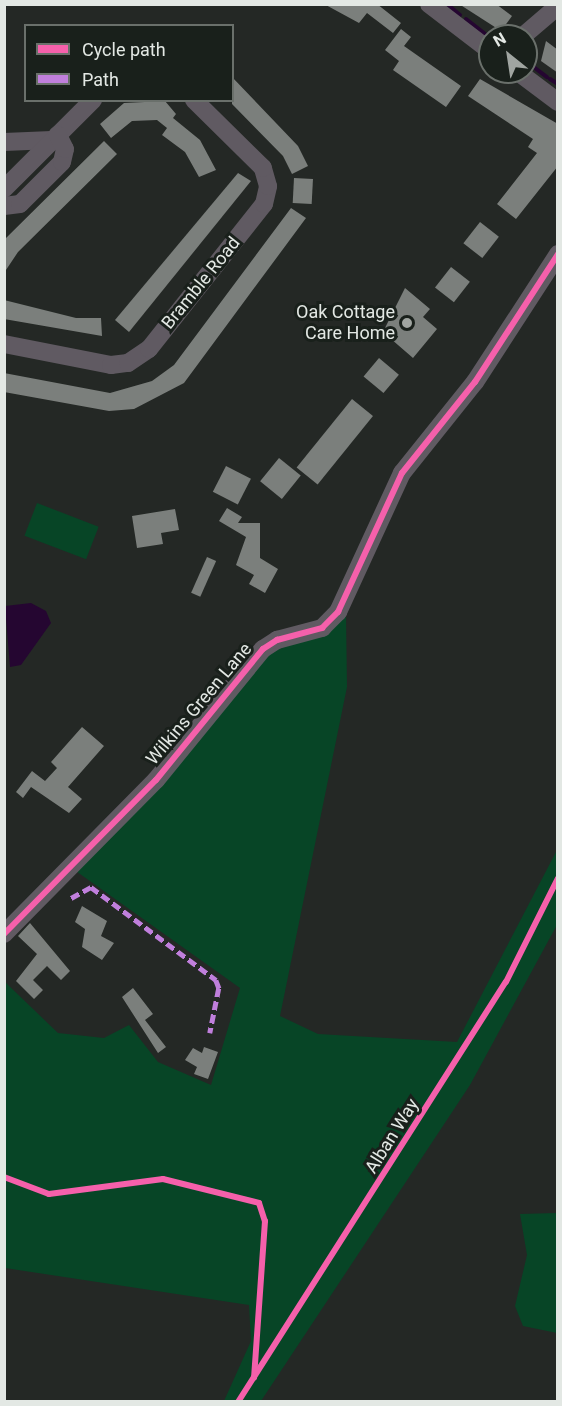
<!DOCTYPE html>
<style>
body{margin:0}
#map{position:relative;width:562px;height:1406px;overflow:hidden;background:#242825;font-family:Roboto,sans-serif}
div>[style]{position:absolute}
.green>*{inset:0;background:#074526;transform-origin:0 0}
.water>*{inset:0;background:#250631}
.stream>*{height:4px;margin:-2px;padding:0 2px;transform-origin:2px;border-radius:2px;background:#250631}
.building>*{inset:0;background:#7b7f7c;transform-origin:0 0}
.minor>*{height:18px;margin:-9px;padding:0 9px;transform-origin:9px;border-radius:9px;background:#605a62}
.quiet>*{height:4.5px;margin-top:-2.25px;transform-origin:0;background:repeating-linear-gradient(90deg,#c07fdc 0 9px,transparent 0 13.5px)}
.cycleway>*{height:6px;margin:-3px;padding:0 3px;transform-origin:3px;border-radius:3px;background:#f560ab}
.dots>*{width:16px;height:16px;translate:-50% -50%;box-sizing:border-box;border:3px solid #19201b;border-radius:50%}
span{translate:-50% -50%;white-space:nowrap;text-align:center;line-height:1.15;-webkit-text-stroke:6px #19201b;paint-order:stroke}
.street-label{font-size:18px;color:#e3e8e4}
.poi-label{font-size:18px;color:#e3e8e4}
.right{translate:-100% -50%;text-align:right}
.frame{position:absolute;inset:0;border:6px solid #e3e8e4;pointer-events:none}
.legend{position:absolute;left:24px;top:24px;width:210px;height:78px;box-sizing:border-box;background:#19201b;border:2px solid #6a706b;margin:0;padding:8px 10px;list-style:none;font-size:18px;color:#e3e8e4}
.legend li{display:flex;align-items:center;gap:12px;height:30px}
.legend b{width:30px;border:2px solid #6a706b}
.north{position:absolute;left:478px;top:24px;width:60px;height:60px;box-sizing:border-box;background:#19201b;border:2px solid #6a706b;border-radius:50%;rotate:330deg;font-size:16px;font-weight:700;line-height:24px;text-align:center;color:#e3e8e4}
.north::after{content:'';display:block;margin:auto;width:21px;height:27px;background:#a0a5a1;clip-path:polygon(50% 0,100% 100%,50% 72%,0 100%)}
</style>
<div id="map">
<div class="green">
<i style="left:37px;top:503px;width:66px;height:35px;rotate:21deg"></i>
<i style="clip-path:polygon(346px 616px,347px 687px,280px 1016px,318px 1034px,457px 1042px,557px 850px,558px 923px,470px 1085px,261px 1401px,224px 1401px,251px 1341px,249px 1305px,5px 1268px,4px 981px,58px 1033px,104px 1038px,129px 1025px,158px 1062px,211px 1085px,240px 988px,73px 869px,160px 788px,268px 653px,324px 633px)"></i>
<i style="clip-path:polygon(557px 1213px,558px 1213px,557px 1333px,523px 1326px,515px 1306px,527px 1255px,520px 1214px)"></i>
</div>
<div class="water">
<i style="clip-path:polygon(31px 603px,46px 611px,51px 623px,21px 665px,10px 667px,5px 606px)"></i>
</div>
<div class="stream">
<i style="left:447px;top:4px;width:17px;rotate:40deg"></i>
<i style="left:466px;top:19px;width:24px;rotate:38deg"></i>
<i style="left:531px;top:65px;width:20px;rotate:37deg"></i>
<i style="left:550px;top:79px;width:9px;rotate:32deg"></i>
</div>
<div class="building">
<i style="clip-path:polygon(324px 4px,377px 4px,401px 23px,393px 33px,367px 13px,359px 23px)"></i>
<i style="clip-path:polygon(459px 4px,496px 4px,512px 16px,501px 31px)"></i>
<i style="clip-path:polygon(401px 29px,411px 37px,404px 46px,461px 86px,446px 107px,393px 70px,399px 61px,385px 50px)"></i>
<i style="clip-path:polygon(546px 41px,558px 50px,558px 73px,541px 61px)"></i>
<i style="clip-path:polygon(232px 77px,298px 146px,308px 166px,292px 174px,283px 156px,232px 104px)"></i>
<i style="clip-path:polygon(480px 79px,558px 124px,558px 166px,516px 219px,497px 204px,537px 153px,528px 147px,533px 139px,468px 96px)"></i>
<i style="clip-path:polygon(165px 101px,176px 114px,173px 118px,200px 140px,216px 170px,199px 177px,185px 152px,162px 135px,167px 128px,157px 120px,132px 121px,111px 138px,100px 124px,124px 103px)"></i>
<i style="clip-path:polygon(104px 141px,117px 154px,18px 252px,4px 273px,4px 240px)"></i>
<i style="clip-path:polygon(238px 173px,251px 181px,129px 332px,115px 320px)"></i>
<i style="left:294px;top:178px;width:19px;height:25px;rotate:3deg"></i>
<i style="clip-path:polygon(291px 208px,306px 218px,184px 383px,134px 409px,109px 411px,4px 392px,4px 373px,110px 393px,152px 381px,174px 365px)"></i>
<i style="left:480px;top:222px;width:24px;height:27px;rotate:38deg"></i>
<i style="left:451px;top:267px;width:24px;height:26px;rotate:38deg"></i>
<i style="clip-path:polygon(405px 288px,430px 309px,423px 317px,437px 329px,413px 358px,383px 332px)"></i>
<i style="clip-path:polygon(4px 300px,76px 318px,101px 318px,102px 336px,4px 319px)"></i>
<i style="left:379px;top:358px;width:26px;height:24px;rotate:40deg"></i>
<i style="left:352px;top:399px;width:27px;height:88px;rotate:39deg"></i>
<i style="left:279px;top:458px;width:28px;height:30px;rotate:39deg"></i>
<i style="left:226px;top:466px;width:28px;height:29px;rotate:27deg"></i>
<i style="clip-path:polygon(227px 508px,242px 517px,238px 523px,260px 523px,260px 558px,278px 569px,265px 593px,249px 584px,254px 575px,236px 565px,246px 537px,219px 521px)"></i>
<i style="clip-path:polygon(175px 509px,179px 530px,161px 533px,163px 544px,137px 548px,132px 516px)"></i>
<i style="left:207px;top:557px;width:10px;height:39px;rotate:24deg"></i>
<i style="clip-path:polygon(82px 727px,104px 746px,68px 787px,82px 799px,69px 813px,31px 787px,23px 798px,16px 792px,32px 771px,45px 781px,57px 768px,51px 762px)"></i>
<i style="clip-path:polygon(82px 906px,107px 921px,101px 936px,114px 943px,102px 960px,82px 947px,85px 929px,75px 922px)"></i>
<i style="clip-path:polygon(30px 923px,70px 971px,61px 980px,47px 966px,33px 980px,43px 990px,34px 999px,16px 981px,37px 954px,18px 936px)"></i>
<i style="clip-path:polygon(133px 988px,153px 1014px,145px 1020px,166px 1047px,158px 1053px,122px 997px)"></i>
<i style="clip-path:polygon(204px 1047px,218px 1052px,208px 1079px,194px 1074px,197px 1067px,185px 1060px,193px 1048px,202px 1053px)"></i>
</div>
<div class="minor">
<i style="left:429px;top:4px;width:77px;rotate:37.6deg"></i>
<i style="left:523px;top:36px;width:46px;rotate:-40.6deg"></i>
<i style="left:518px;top:72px;width:50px;rotate:36.9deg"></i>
<i style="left:4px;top:142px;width:48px;rotate:-2.4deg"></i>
<i style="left:4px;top:189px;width:126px;rotate:-45deg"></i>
<i style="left:4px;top:206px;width:16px;rotate:-7deg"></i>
<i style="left:20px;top:204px;width:59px;rotate:-45deg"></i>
<i style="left:62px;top:162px;width:13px;rotate:-77deg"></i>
<i style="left:65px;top:149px;width:16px;rotate:-117deg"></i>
<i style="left:4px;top:344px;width:109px;rotate:11.1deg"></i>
<i style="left:111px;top:365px;width:17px;rotate:-7deg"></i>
<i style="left:128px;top:363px;width:25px;rotate:-34deg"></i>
<i style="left:149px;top:349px;width:185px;rotate:-51.6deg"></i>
<i style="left:264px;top:204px;width:18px;rotate:-77deg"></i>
<i style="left:268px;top:186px;width:19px;rotate:-106deg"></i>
<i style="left:263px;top:168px;width:97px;rotate:-135.4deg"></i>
<i style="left:4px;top:934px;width:216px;rotate:-45.4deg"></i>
<i style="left:156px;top:780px;width:169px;rotate:-50.8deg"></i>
<i style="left:263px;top:649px;width:17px;rotate:-33deg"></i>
<i style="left:277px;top:640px;width:47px;rotate:-14.9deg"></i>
<i style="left:322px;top:628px;width:23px;rotate:-45deg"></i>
<i style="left:338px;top:612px;width:153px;rotate:-65.3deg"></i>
<i style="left:402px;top:473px;width:117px;rotate:-51.3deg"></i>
<i style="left:475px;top:382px;width:153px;rotate:-57deg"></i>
</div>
<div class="quiet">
<i style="left:71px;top:898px;width:23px;rotate:-29deg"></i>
<i style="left:91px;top:887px;width:156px;rotate:36.6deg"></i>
<i style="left:216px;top:980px;width:9px;rotate:69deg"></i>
<i style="left:219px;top:988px;width:46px;rotate:101.3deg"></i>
</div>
<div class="cycleway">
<i style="left:4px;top:934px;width:216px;rotate:-45.4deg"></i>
<i style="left:156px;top:780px;width:169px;rotate:-50.8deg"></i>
<i style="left:263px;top:649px;width:17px;rotate:-33deg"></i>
<i style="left:277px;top:640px;width:47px;rotate:-14.9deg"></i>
<i style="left:322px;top:628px;width:23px;rotate:-45deg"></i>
<i style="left:338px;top:612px;width:153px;rotate:-65.3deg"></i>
<i style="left:402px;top:473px;width:117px;rotate:-51.3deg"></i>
<i style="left:475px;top:382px;width:153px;rotate:-57deg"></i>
<i style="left:4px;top:1177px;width:48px;rotate:20.7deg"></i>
<i style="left:49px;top:1194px;width:115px;rotate:-7.5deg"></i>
<i style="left:163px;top:1179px;width:99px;rotate:14deg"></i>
<i style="left:259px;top:1203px;width:19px;rotate:72deg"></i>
<i style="left:265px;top:1221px;width:157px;rotate:94deg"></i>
<i style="left:238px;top:1402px;width:498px;rotate:-57.5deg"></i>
<i style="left:506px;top:982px;width:116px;rotate:-63.4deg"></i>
</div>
<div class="dots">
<i style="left:407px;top:323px;background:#a0a5a1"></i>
</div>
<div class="street-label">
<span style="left:201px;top:283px;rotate:-51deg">Bramble Road</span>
<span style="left:199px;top:704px;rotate:-50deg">Wilkins Green Lane</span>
<span style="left:392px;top:1136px;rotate:-58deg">Alban Way</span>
</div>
<div class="poi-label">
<span class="right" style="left:395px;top:323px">Oak Cottage<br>Care Home</span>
</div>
<div class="frame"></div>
<ul class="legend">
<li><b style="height:8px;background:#f560ab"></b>Cycle path</li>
<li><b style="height:8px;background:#c07fdc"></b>Path</li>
</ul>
<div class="north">N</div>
</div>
